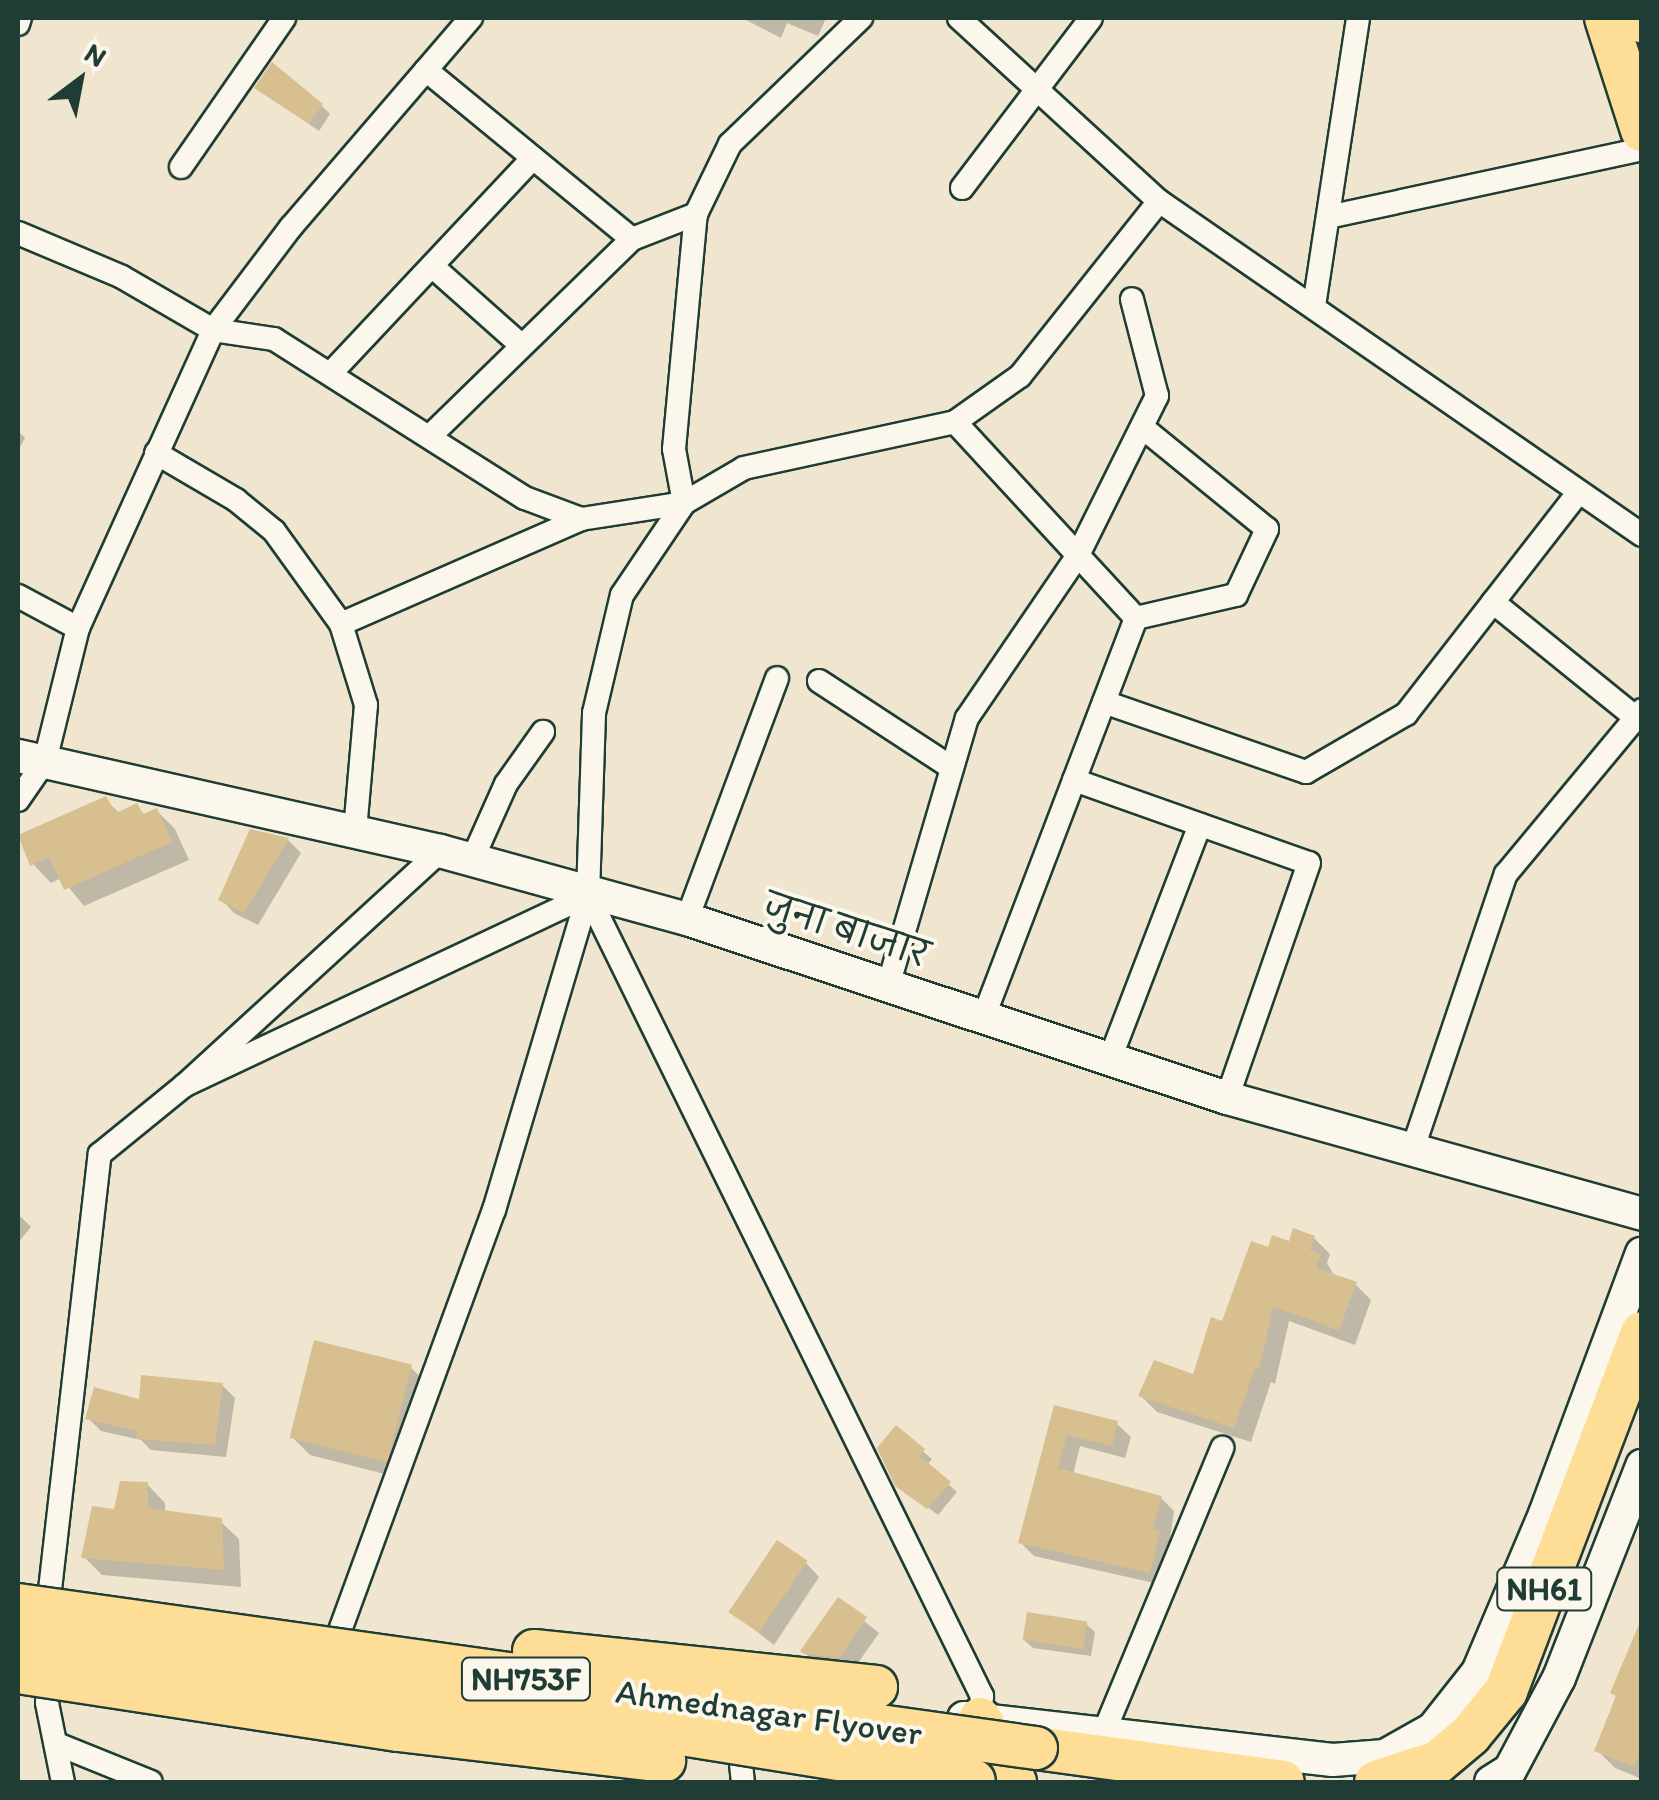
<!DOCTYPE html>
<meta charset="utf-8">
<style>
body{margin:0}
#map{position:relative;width:1659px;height:1800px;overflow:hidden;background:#f0e6d0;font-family:Itim,"Playpen Sans Deva",sans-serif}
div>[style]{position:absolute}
.shadow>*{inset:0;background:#0003}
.building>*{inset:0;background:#d8bf8f;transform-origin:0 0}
.roads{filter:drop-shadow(2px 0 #1f3d34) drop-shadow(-2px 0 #1f3d34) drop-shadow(0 2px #1f3d34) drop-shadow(0 -2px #1f3d34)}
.street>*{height:22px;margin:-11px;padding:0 11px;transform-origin:11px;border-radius:11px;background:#fbf7ec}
.secondary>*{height:32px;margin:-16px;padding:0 16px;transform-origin:16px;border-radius:16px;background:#fbf7ec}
.highway>*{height:42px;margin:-21px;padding:0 21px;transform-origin:21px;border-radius:21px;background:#fedd96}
.bridges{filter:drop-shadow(2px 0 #1f3d34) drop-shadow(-2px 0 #1f3d34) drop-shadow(0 2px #1f3d34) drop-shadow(0 -2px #1f3d34)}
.highway-bridge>*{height:42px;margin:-21px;padding:0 21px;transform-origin:21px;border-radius:21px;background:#fedd96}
span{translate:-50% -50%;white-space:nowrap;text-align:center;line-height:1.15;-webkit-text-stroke:8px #fbf7ec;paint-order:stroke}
.shield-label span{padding:2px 8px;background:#fbf7ec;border:2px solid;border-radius:8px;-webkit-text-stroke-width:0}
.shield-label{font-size:32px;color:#1f3d34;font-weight:700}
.street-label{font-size:35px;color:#1f3d34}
.frame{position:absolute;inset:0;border:20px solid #1f3d34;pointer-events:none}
.north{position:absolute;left:30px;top:30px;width:100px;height:100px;-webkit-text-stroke:8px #fbf7ec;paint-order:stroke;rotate:32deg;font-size:28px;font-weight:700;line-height:40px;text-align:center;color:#1f3d34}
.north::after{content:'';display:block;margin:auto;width:35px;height:45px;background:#1f3d34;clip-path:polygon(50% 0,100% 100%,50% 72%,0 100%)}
</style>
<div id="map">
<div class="shadow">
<i style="clip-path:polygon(742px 18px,826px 18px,818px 36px,787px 23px,781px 38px)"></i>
<i style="clip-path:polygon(257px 88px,321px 105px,330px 114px,319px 131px)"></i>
<i style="clip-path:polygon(18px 431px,25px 438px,18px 451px)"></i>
<i style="clip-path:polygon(105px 799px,120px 814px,136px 806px,146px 816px,157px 811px,175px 829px,189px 860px,84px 906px,61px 878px,51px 883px,33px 864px)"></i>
<i style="clip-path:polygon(252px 832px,288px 840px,301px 853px,258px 925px,234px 913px,221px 899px)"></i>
<i style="clip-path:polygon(18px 1214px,31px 1227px,18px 1243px)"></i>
<i style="clip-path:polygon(1314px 1238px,1330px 1254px,1327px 1263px,1335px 1277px,1355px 1284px,1371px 1300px,1355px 1345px,1289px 1321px,1275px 1384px,1271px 1382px,1251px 1442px,1157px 1412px,1141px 1396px,1194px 1377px,1270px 1250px)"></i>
<i style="clip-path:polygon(410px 1367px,429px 1385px,404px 1479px,310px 1455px,292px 1437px)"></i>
<i style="clip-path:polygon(222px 1385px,235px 1398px,226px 1457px,151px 1450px,141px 1440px,101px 1431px,88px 1418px)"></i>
<i style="clip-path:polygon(1056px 1408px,1117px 1424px,1131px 1437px,1125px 1458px,1080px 1446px,1073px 1475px,1161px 1498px,1174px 1511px,1163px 1585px,1034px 1556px,1021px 1543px)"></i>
<i style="clip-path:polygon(896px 1429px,932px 1459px,927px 1465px,957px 1492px,938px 1515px,901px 1487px)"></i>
<i style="clip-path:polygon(147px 1484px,165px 1503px,165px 1513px,220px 1521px,239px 1539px,241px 1587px,102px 1575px,84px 1557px)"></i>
<i style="clip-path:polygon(806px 1563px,819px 1577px,774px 1645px,729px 1610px)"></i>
<i style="clip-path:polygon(838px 1600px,879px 1633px,853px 1670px,816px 1664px,803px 1651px)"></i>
<i style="clip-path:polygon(1642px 1622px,1642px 1779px,1615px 1768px,1597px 1750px)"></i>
<i style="clip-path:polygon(1086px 1624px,1095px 1632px,1091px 1656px,1033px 1648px,1024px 1640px)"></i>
</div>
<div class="building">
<i style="clip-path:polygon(272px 62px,323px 104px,309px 124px,254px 88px)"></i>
<i style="clip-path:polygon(106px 796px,116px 813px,137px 803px,143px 814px,157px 808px,172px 842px,64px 890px,49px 857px,30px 866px,18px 835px)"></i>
<i style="clip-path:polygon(250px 829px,289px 838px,244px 913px,218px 900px)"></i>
<i style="clip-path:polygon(1293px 1228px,1315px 1236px,1310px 1250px,1321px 1254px,1316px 1268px,1357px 1282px,1339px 1330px,1273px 1307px,1259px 1369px,1255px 1368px,1234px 1428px,1138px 1396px,1154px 1360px,1193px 1374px,1211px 1317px,1222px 1321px,1251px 1241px,1268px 1247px,1272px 1235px,1289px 1241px)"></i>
<i style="left:314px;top:1340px;width:101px;height:101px;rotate:14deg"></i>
<i style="clip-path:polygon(141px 1375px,223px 1383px,215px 1445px,136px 1439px,137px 1431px,85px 1419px,94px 1387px,139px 1399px)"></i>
<i style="clip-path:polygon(1054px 1405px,1118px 1421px,1112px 1446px,1067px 1435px,1058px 1468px,1162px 1496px,1153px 1529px,1160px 1530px,1150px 1573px,1018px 1543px)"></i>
<i style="clip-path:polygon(896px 1425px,925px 1449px,920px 1456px,951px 1482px,927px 1509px,895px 1486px,877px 1448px)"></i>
<i style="clip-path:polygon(120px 1481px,148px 1482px,148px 1508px,222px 1518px,224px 1570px,81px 1558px,92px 1506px,114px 1509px)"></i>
<i style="left:777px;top:1540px;width:37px;height:87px;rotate:34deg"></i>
<i style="clip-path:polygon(838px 1597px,867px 1617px,839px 1658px,804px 1654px,800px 1651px)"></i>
<i style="left:1027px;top:1612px;width:61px;height:28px;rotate:9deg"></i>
<i style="clip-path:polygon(1642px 1617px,1642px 1747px,1634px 1767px,1594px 1751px,1616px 1696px,1610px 1693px)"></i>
</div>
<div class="roads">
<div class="street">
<i style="left:959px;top:18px;width:271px;rotate:42.5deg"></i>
<i style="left:1159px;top:201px;width:587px;rotate:34.66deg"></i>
<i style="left:18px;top:24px;width:6px;rotate:-72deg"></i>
<i style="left:426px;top:70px;width:266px;rotate:39.4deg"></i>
<i style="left:632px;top:239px;width:282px;rotate:135.7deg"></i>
<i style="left:181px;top:167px;width:181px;rotate:-55.3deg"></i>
<i style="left:962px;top:188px;width:213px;rotate:-52.8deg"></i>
<i style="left:1328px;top:217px;width:321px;rotate:-12.2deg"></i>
<i style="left:18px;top:233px;width:113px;rotate:22.9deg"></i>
<i style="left:122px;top:277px;width:105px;rotate:30.2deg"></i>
<i style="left:213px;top:330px;width:62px;rotate:8.4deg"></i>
<i style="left:274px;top:339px;width:297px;rotate:32.4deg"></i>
<i style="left:525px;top:498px;width:60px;rotate:20.6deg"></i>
<i style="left:581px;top:519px;width:104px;rotate:-8.8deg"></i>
<i style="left:684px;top:503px;width:69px;rotate:-30.3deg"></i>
<i style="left:744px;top:468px;width:216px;rotate:-12.3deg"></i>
<i style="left:955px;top:422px;width:80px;rotate:-35.3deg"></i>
<i style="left:1020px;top:376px;width:223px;rotate:-51.5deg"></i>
<i style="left:632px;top:239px;width:69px;rotate:-21.3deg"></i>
<i style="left:432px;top:266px;width:120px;rotate:41.6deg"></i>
<i style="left:1314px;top:306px;width:291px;rotate:-81.3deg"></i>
<i style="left:331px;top:373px;width:295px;rotate:-46.8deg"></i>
<i style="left:955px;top:422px;width:267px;rotate:47.3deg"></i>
<i style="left:1136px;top:618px;width:427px;rotate:110.9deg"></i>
<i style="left:156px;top:453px;width:93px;rotate:30.4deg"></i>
<i style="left:236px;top:500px;width:49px;rotate:39.2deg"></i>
<i style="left:274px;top:531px;width:115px;rotate:54.2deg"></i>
<i style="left:341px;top:624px;width:85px;rotate:72.8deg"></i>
<i style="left:366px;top:705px;width:126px;rotate:95deg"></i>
<i style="left:18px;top:596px;width:68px;rotate:28.1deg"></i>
<i style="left:1493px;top:602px;width:184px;rotate:39deg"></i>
<i style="left:1136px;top:618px;width:103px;rotate:-13deg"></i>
<i style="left:1236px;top:595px;width:73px;rotate:-64.8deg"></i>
<i style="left:1267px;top:529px;width:161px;rotate:-140.8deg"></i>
<i style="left:341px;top:624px;width:262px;rotate:-23.6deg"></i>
<i style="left:819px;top:681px;width:159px;rotate:33.2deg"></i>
<i style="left:1104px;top:702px;width:214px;rotate:19.1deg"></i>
<i style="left:1306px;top:772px;width:116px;rotate:-30.1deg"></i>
<i style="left:1406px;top:714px;width:281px;rotate:-52.1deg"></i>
<i style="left:1074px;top:780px;width:249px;rotate:19.5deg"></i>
<i style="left:1309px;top:863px;width:249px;rotate:109.2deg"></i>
<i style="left:18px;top:800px;width:47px;rotate:-55.3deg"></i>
<i style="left:45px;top:761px;width:137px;rotate:-76.1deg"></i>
<i style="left:78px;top:628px;width:327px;rotate:-65.6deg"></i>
<i style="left:213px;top:330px;width:129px;rotate:-52.9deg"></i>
<i style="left:291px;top:227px;width:276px;rotate:-49.3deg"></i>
<i style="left:472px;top:860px;width:83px;rotate:-65.9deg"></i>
<i style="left:506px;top:784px;width:64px;rotate:-54.6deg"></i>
<i style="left:687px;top:919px;width:257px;rotate:-69.5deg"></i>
<i style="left:888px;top:986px;width:279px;rotate:-73.6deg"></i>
<i style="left:967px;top:718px;width:197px;rotate:-55.7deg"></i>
<i style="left:1078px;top:555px;width:178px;rotate:-63.6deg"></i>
<i style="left:1157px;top:396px;width:100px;rotate:-104.5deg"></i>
<i style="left:1110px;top:1059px;width:251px;rotate:-69deg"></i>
<i style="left:185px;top:1085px;width:446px;rotate:-25.2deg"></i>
<i style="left:588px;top:895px;width:182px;rotate:-88.1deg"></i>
<i style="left:594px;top:713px;width:121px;rotate:-76.7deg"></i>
<i style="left:622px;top:595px;width:111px;rotate:-56deg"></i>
<i style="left:684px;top:503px;width:55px;rotate:-100.5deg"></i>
<i style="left:674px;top:449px;width:236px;rotate:-84.7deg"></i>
<i style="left:696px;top:214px;width:78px;rotate:-64.1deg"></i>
<i style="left:730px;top:144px;width:182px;rotate:-43.9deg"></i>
<i style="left:1413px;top:1148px;width:289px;rotate:-71.3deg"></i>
<i style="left:1506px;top:874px;width:213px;rotate:-50.3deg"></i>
<i style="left:47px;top:1616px;width:465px;rotate:-83.5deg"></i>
<i style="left:100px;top:1154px;width:109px;rotate:-39.1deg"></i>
<i style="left:185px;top:1085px;width:346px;rotate:-42.5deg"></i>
<i style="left:338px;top:1636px;width:454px;rotate:-69.9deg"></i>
<i style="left:494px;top:1210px;width:329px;rotate:-73.4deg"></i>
<i style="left:588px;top:895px;width:893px;rotate:63.81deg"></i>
<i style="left:982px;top:1696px;width:23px;rotate:95deg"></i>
<i style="left:46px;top:1668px;width:35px;rotate:88deg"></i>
<i style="left:47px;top:1703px;width:81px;rotate:78.6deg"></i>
<i style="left:1104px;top:1732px;width:308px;rotate:-67.4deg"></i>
<i style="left:57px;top:1744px;width:101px;rotate:22deg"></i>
<i style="left:741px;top:1764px;width:18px;rotate:84deg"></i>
</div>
<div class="secondary">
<i style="left:18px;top:756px;width:433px;rotate:12.7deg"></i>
<i style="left:440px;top:851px;width:256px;rotate:15.4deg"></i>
<i style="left:687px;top:919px;width:569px;rotate:18.34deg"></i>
<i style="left:1227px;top:1098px;width:431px;rotate:15.6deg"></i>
<i style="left:964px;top:1718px;width:371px;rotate:6.5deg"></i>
<i style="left:1333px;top:1760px;width:52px;rotate:-4.4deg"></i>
<i style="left:1385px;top:1756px;width:55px;rotate:-29.4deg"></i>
<i style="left:1433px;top:1729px;width:73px;rotate:-51.7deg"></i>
<i style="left:1478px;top:1672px;width:172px;rotate:-67deg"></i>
<i style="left:1545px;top:1514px;width:278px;rotate:-69.6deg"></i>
<i style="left:1491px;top:1782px;width:22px;rotate:-32deg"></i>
<i style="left:1510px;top:1770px;width:104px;rotate:-62deg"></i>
<i style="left:1559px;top:1678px;width:228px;rotate:-68.6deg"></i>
</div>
<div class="highway">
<i style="left:1606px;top:18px;width:118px;rotate:72.2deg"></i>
<i style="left:1640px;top:18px;width:4px;rotate:56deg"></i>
<i style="left:980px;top:1719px;width:72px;rotate:60.9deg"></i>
<i style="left:1036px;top:1748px;width:249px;rotate:7.8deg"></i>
<i style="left:1376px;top:1782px;width:65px;rotate:-17.9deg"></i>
<i style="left:1438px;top:1762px;width:42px;rotate:-40.2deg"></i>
<i style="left:1470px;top:1735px;width:57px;rotate:-50.7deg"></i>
<i style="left:1506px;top:1691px;width:383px;rotate:-69.2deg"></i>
</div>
</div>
<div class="bridges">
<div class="highway-bridge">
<i style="left:18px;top:1605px;width:1028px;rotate:8deg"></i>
<i style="left:18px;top:1640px;width:632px;rotate:8deg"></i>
<i style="left:644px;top:1728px;width:334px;rotate:9.1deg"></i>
<i style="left:534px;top:1651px;width:344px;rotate:6deg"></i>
<i style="left:18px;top:1672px;width:384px;rotate:8.7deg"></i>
<i style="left:398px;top:1730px;width:268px;rotate:6.6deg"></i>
</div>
</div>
<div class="shield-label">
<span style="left:1544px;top:1589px">NH61</span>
<span style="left:526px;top:1679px">NH753F</span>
</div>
<div class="street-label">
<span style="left:847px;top:930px;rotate:18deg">जुना बाजार</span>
<span style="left:769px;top:1712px;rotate:8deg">Ahmednagar Flyover</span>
</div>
<div class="frame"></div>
<div class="north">N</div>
</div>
